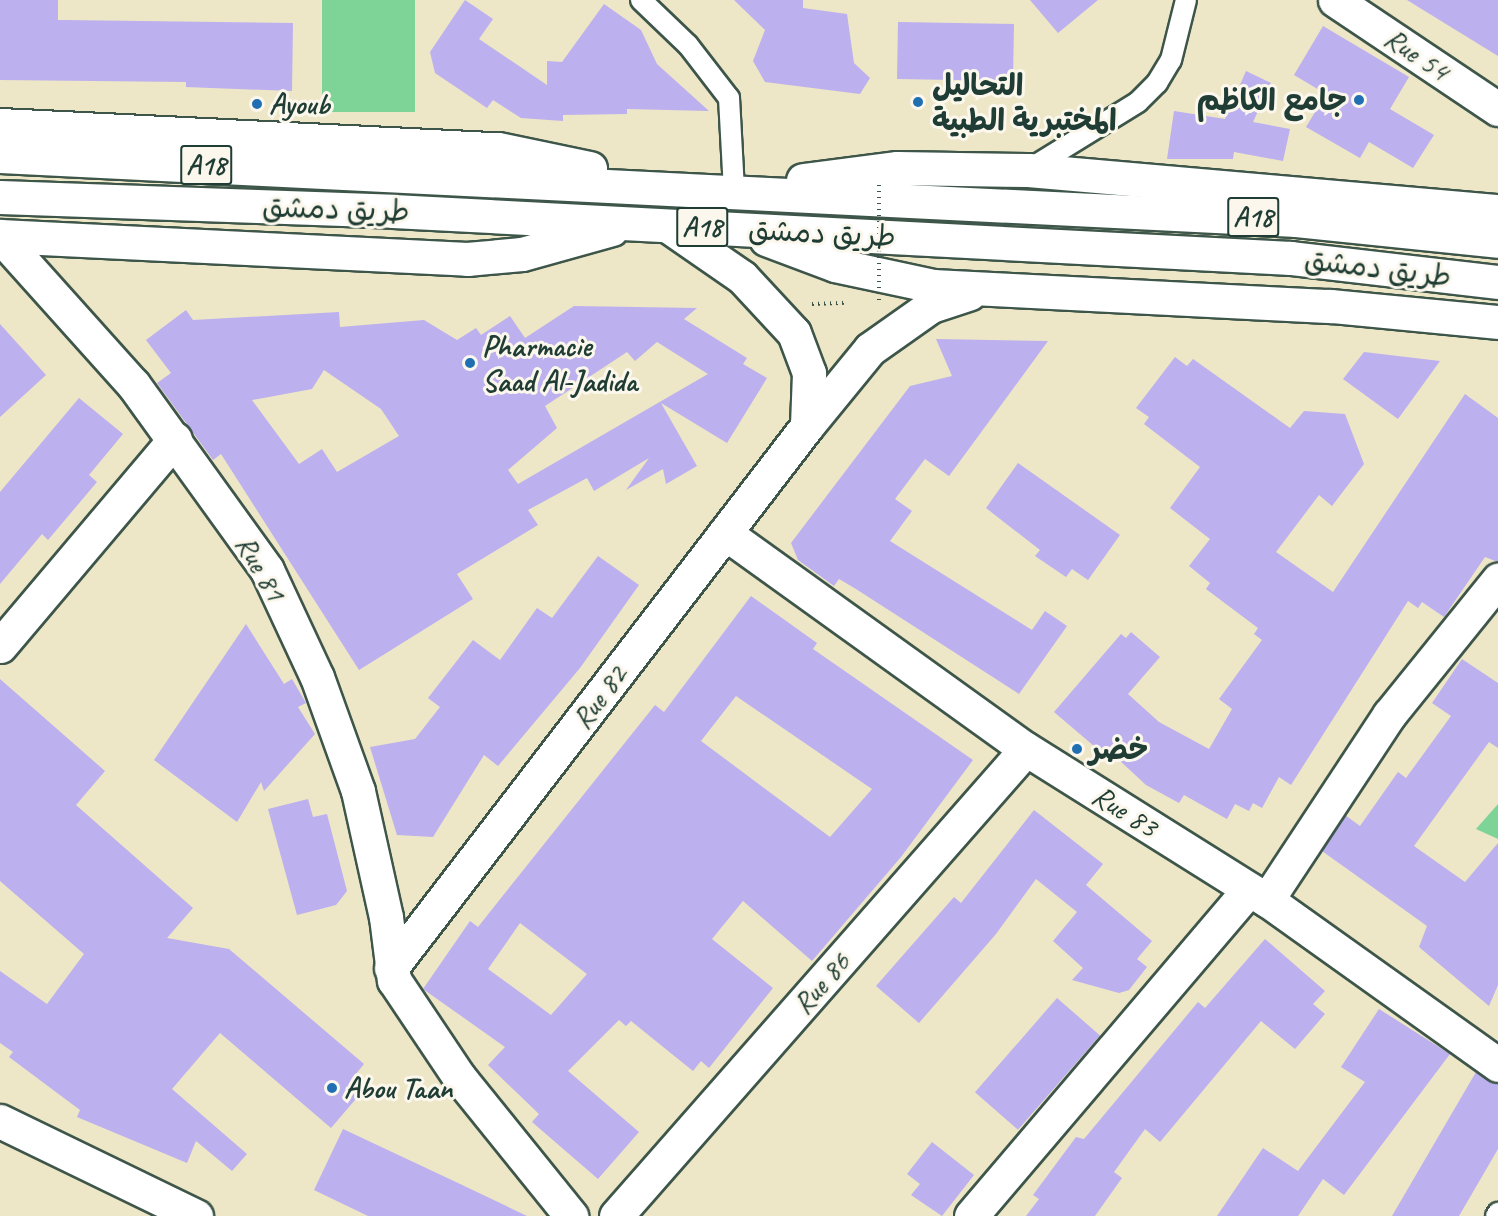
<!DOCTYPE html>
<meta charset="utf-8">
<style>
body{margin:0}
#map{position:relative;width:1498px;height:1216px;overflow:hidden;background:#ede6c7;font-family:Caveat,"Playpen Sans Arabic",sans-serif}
div>[style]{position:absolute}
.green>*{inset:0;background:#7ed397;transform-origin:0 0}
.building>*{inset:0;background:#bcb0ee;transform-origin:0 0}
.path>*{height:4px;margin-top:-2px;transform-origin:0;background:repeating-linear-gradient(90deg,#3e564a 0 1.5px,transparent 0 6px)}
.roads{filter:drop-shadow(2px 0 #3e564a) drop-shadow(-2px 0 #3e564a) drop-shadow(0 2px #3e564a) drop-shadow(0 -2px #3e564a)}
.lane>*{height:20px;margin:-10px;padding:0 10px;transform-origin:10px;border-radius:10px;background:#fff}
.street>*{height:33px;margin:-16.5px;padding:0 16.5px;transform-origin:16.5px;border-radius:16.5px;background:#fff}
.highway>*{height:33px;margin:-16.5px;padding:0 16.5px;transform-origin:16.5px;border-radius:16.5px;background:#fff}
.path-bridge>*{height:4px;margin-top:-2px;transform-origin:0;background:repeating-linear-gradient(90deg,#3e564a 0 1.5px,transparent 0 6px)}
.dots>*{width:16px;height:16px;translate:-50% -50%;box-sizing:border-box;border:3px solid #fbf7ec;border-radius:50%}
span{translate:-50% -50%;white-space:nowrap;text-align:center;line-height:1.15;-webkit-text-stroke:6px #fbf7ec;paint-order:stroke}
.shield-label span{padding:2px 4px;background:#fbf7ec;border:2px solid;border-radius:4px;-webkit-text-stroke-width:0}
.shield-label{font-size:28px;color:#1f3d34;font-weight:700}
.street-label{font-size:30px;color:#1f3d34}
.poi-label{font-size:30px;color:#1f3d34;font-weight:700}
.left{translate:0 -50%;text-align:left}
.right{translate:-100% -50%;text-align:right}
</style>
<div id="map">
<div class="green">
<i style="left:322px;top:0;width:93px;height:112px"></i>
<i style="clip-path:polygon(1498px 804px,1498px 839px,1476px 829px)"></i>
</div>
<div class="building">
<i style="clip-path:polygon(0 0,58px 0,58px 20px,65px 20px,293px 23px,292px 91px,186px 87px,186px 82px,0 80px)"></i>
<i style="clip-path:polygon(465px 0,493px 19px,479px 39px,547px 85px,547px 61px,562px 62px,604px 4px,641px 30px,657px 64px,709px 111px,627px 109px,627px 114px,563px 115px,563px 121px,521px 118px,493px 100px,487px 108px,435px 73px,430px 52px)"></i>
<i style="clip-path:polygon(734px 0,803px 0,803px 8px,847px 14px,854px 63px,870px 78px,860px 94px,765px 82px,753px 61px,765px 30px)"></i>
<i style="clip-path:polygon(1030px 0,1098px 0,1058px 33px)"></i>
<i style="clip-path:polygon(1407px 0,1498px 0,1498px 56px)"></i>
<i style="left:898px;top:22px;width:116px;height:57px;rotate:1deg"></i>
<i style="clip-path:polygon(1323px 26px,1409px 77px,1390px 109px,1434px 135px,1413px 168px,1369px 142px,1360px 158px,1306px 127px,1326px 94px,1294px 75px)"></i>
<i style="clip-path:polygon(1246px 71px,1271px 83px,1253px 122px,1290px 129px,1283px 161px,1234px 152px,1233px 159px,1167px 159px,1174px 111px,1225px 119px)"></i>
<i style="clip-path:polygon(evenodd,574px 306px,697px 308px,684px 319px,747px 358px,743px 364px,767px 378px,727px 443px,661px 403px,697px 466px,666px 484px,663px 469px,626px 490px,649px 458px,594px 491px,587px 478px,528px 510px,538px 525px,457px 574px,473px 599px,359px 670px,221px 454px,213px 460px,157px 383px,171px 373px,146px 340px,186px 310px,193px 320px,339px 312px,340px 327px,424px 320px,457px 340px,476px 328px,481px 335px,510px 316px,525px 338px,574px 306px,657px 342px,708px 374px,518px 484px,508px 470px,557px 428px,545px 406px,627px 352px,635px 361px,657px 342px,574px 306px,324px 370px,381px 409px,399px 436px,337px 472px,322px 449px,299px 464px,252px 400px,312px 389px,324px 370px)"></i>
<i style="clip-path:polygon(0 324px,46px 375px,0 417px)"></i>
<i style="clip-path:polygon(936px 339px,1048px 341px,949px 476px,925px 459px,895px 499px,912px 511px,890px 541px,1032px 630px,1045px 611px,1067px 626px,1019px 694px,856px 589px,839px 579px,834px 586px,798px 560px,791px 543px,910px 386px,952px 376px)"></i>
<i style="clip-path:polygon(1364px 352px,1440px 361px,1398px 419px,1343px 379px)"></i>
<i style="clip-path:polygon(1175px 357px,1187px 366px,1193px 359px,1290px 428px,1304px 411px,1345px 414px,1364px 464px,1332px 506px,1319px 495px,1276px 552px,1333px 592px,1465px 394px,1498px 418px,1498px 562px,1485px 557px,1444px 617px,1422px 602px,1418px 608px,1408px 601px,1291px 785px,1279px 777px,1262px 808px,1253px 803px,1249px 811px,1235px 804px,1227px 819px,1184px 795px,1179px 803px,1146px 785px,1105px 747px,1101px 752px,1054px 712px,1121px 634px,1126px 638px,1131px 632px,1160px 657px,1128px 694px,1159px 722px,1209px 749px,1232px 709px,1219px 699px,1262px 640px,1254px 634px,1258px 628px,1206px 589px,1210px 583px,1189px 566px,1210px 539px,1170px 508px,1200px 467px,1144px 424px,1149px 417px,1136px 408px)"></i>
<i style="clip-path:polygon(79px 398px,123px 434px,89px 475px,97px 482px,48px 540px,42px 534px,0 584px,0 492px)"></i>
<i style="clip-path:polygon(1018px 463px,1120px 535px,1088px 580px,1072px 569px,1066px 577px,1035px 556px,1040px 550px,986px 508px)"></i>
<i style="clip-path:polygon(598px 556px,639px 585px,580px 668px,498px 766px,484px 755px,433px 837px,397px 835px,370px 747px,415px 739px,440px 707px,428px 698px,473px 640px,500px 660px,537px 608px,552px 618px)"></i>
<i style="clip-path:polygon(evenodd,751px 596px,817px 643px,813px 649px,973px 760px,901px 857px,812px 961px,743px 901px,712px 939px,773px 988px,709px 1068px,701px 1061px,693px 1071px,631px 1021px,626px 1026px,619px 1020px,568px 1071px,639px 1132px,598px 1179px,532px 1122px,539px 1114px,488px 1065px,505px 1047px,423px 989px,470px 921px,478px 927px,655px 705px,664px 712px,751px 596px,736px 696px,872px 789px,830px 837px,701px 741px,736px 696px,751px 596px,520px 923px,587px 974px,551px 1015px,488px 969px,520px 923px)"></i>
<i style="clip-path:polygon(246px 624px,284px 684px,292px 679px,306px 703px,298px 707px,315px 734px,264px 791px,261px 782px,237px 822px,154px 760px)"></i>
<i style="clip-path:polygon(1462px 659px,1498px 683px,1498px 748px,1489px 742px,1414px 846px,1465px 882px,1498px 843px,1498px 985px,1489px 1006px,1419px 947px,1427px 926px,1322px 851px,1345px 815px,1360px 826px,1398px 772px,1406px 778px,1451px 716px,1432px 703px)"></i>
<i style="clip-path:polygon(0 679px,105px 771px,76px 805px,193px 908px,167px 938px,229px 949px,364px 1064px,355px 1075px,367px 1086px,331px 1128px,220px 1033px,172px 1089px,247px 1154px,232px 1171px,196px 1141px,187px 1163px,77px 1117px,80px 1110px,9px 1057px,13px 1052px,0 1043px,0 971px,47px 1004px,84px 954px,0 881px)"></i>
<i style="clip-path:polygon(308px 799px,313px 817px,327px 814px,347px 891px,336px 905px,297px 915px,268px 809px)"></i>
<i style="clip-path:polygon(1034px 810px,1103px 864px,1086px 885px,1152px 941px,1137px 959px,1147px 967px,1129px 990px,1119px 993px,1072px 980px,1083px 968px,1053px 941px,1077px 912px,1036px 879px,996px 934px,919px 1023px,876px 986px,954px 897px,961px 903px)"></i>
<i style="clip-path:polygon(1265px 939px,1325px 991px,1313px 1004px,1325px 1014px,1295px 1049px,1261px 1021px,1160px 1142px,1145px 1129px,1114px 1172px,1122px 1178px,1095px 1216px,1026px 1216px,1039px 1199px,1033px 1195px,1076px 1137px,1084px 1139px,1198px 1002px,1205px 1008px)"></i>
<i style="left:1057px;top:998px;width:57px;height:125px;rotate:41deg"></i>
<i style="clip-path:polygon(1379px 1009px,1450px 1054px,1344px 1195px,1323px 1179px,1298px 1216px,1217px 1216px,1263px 1148px,1298px 1171px,1365px 1082px,1341px 1067px)"></i>
<i style="clip-path:polygon(1476px 1072px,1498px 1083px,1498px 1149px,1459px 1216px,1392px 1216px)"></i>
<i style="clip-path:polygon(343px 1129px,458px 1183px,527px 1216px,368px 1216px,314px 1190px)"></i>
<i style="clip-path:polygon(932px 1142px,974px 1175px,942px 1216px,911px 1195px,920px 1184px,907px 1174px)"></i>
</div>
<div class="path">
<i style="left:812px;top:304px;width:34px;rotate:-2deg"></i>
</div>
<div class="roads">
<div class="lane">
<i style="left:641px;top:0;width:65px;rotate:43.8deg"></i>
<i style="left:688px;top:45px;width:67px;rotate:52.3deg"></i>
<i style="left:729px;top:98px;width:92px;rotate:86.9deg"></i>
<i style="left:1028px;top:170px;width:129px;rotate:-31.7deg"></i>
<i style="left:1138px;top:102px;width:27px;rotate:-45deg"></i>
<i style="left:1157px;top:83px;width:27px;rotate:-59deg"></i>
<i style="left:1171px;top:60px;width:62px;rotate:-76deg"></i>
<i style="left:1496px;top:1216px;width:4px;rotate:-56deg"></i>
</div>
<div class="street">
<i style="left:1335px;top:0;width:196px;rotate:33.8deg"></i>
<i style="left:0;top:236px;width:199px;rotate:48.1deg"></i>
<i style="left:133px;top:384px;width:229px;rotate:54.2deg"></i>
<i style="left:267px;top:570px;width:118px;rotate:65deg"></i>
<i style="left:317px;top:677px;width:121px;rotate:70.2deg"></i>
<i style="left:358px;top:791px;width:129px;rotate:77.5deg"></i>
<i style="left:386px;top:917px;width:64px;rotate:82.8deg"></i>
<i style="left:394px;top:980px;width:117px;rotate:56.2deg"></i>
<i style="left:459px;top:1077px;width:179px;rotate:51.1deg"></i>
<i style="left:725px;top:533px;width:370px;rotate:35.7deg"></i>
<i style="left:1026px;top:749px;width:284px;rotate:32.1deg"></i>
<i style="left:1267px;top:900px;width:284px;rotate:35.5deg"></i>
<i style="left:0;top:646px;width:271px;rotate:-49.8deg"></i>
<i style="left:1267px;top:900px;width:222px;rotate:-56.6deg"></i>
<i style="left:1389px;top:715px;width:174px;rotate:-51.1deg"></i>
<i style="left:391px;top:968px;width:683px;rotate:-52.49deg"></i>
<i style="left:0;top:1121px;width:218px;rotate:25.9deg"></i>
<i style="left:616px;top:1216px;width:621px;rotate:-48.72deg"></i>
<i style="left:971px;top:1216px;width:429px;rotate:-49.6deg"></i>
</div>
<div class="highway">
<i style="left:0;top:125px;width:499px;rotate:2.8deg"></i>
<i style="left:498px;top:149px;width:94px;rotate:11.7deg"></i>
<i style="left:0;top:156px;width:1298px;rotate:2.83deg"></i>
<i style="left:1296px;top:220px;width:203px;rotate:5.9deg"></i>
<i style="left:803px;top:180px;width:95px;rotate:-7.3deg"></i>
<i style="left:897px;top:168px;width:131px;rotate:0.9deg"></i>
<i style="left:1028px;top:170px;width:472px;rotate:5deg"></i>
<i style="left:0;top:197px;width:393px;rotate:2deg"></i>
<i style="left:393px;top:211px;width:899px;rotate:3deg"></i>
<i style="left:1291px;top:258px;width:208px;rotate:6.6deg"></i>
<i style="left:668px;top:226px;width:90px;rotate:34.6deg"></i>
<i style="left:742px;top:277px;width:76px;rotate:47.1deg"></i>
<i style="left:794px;top:333px;width:43px;rotate:69.4deg"></i>
<i style="left:809px;top:373px;width:53px;rotate:92.2deg"></i>
<i style="left:0;top:236px;width:468px;rotate:2.8deg"></i>
<i style="left:467px;top:259px;width:55px;rotate:-5.2deg"></i>
<i style="left:522px;top:254px;width:93px;rotate:-15.5deg"></i>
<i style="left:766px;top:239px;width:74px;rotate:20.6deg"></i>
<i style="left:835px;top:265px;width:100px;rotate:12.1deg"></i>
<i style="left:933px;top:286px;width:399px;rotate:2.9deg"></i>
<i style="left:1331px;top:306px;width:168px;rotate:5.5deg"></i>
<i style="left:807px;top:426px;width:99px;rotate:-50.7deg"></i>
<i style="left:870px;top:349px;width:75px;rotate:-35.2deg"></i>
<i style="left:931px;top:306px;width:40px;rotate:-18deg"></i>
</div>
</div>
<div class="path-bridge">
<i style="left:879px;top:185px;width:117px;rotate:90deg"></i>
</div>
<div class="dots">
<i style="left:1359px;top:100px;background:#1f6fb2"></i>
<i style="left:918px;top:102px;background:#1f6fb2"></i>
<i style="left:257px;top:104px;background:#1f6fb2"></i>
<i style="left:470px;top:363px;background:#1f6fb2"></i>
<i style="left:1077px;top:749px;background:#1f6fb2"></i>
<i style="left:332px;top:1088px;background:#1f6fb2"></i>
</div>
<div class="shield-label">
<span style="left:206px;top:165px">A18</span>
<span style="left:1253px;top:217px">A18</span>
<span style="left:702px;top:227px">A18</span>
</div>
<div class="street-label">
<span style="left:1417px;top:54px;rotate:34deg">Rue 54</span>
<span style="left:336px;top:209px;rotate:2deg">طريق دمشق</span>
<span style="left:822px;top:233px;rotate:3deg">طريق دمشق</span>
<span style="left:1378px;top:268px;rotate:7deg">طريق دمشق</span>
<span style="left:261px;top:568px;rotate:60deg">Rue 81</span>
<span style="left:599px;top:697px;rotate:-53deg">Rue 82</span>
<span style="left:1125px;top:811px;rotate:32deg">Rue 83</span>
<span style="left:821px;top:983px;rotate:-49deg">Rue 86</span>
</div>
<div class="poi-label">
<span class="left" style="left:932px;top:102px">التحاليل<br>المختبرية الطبية</span>
<span class="right" style="left:1347px;top:100px">جامع الكاظم</span>
<span class="left" style="left:269px;top:104px">Ayoub</span>
<span class="left" style="left:482px;top:363px">Pharmacie<br>Saad Al-Jadida</span>
<span class="left" style="left:1089px;top:749px">خضر</span>
<span class="left" style="left:344px;top:1088px">Abou Taan</span>
</div>
</div>
